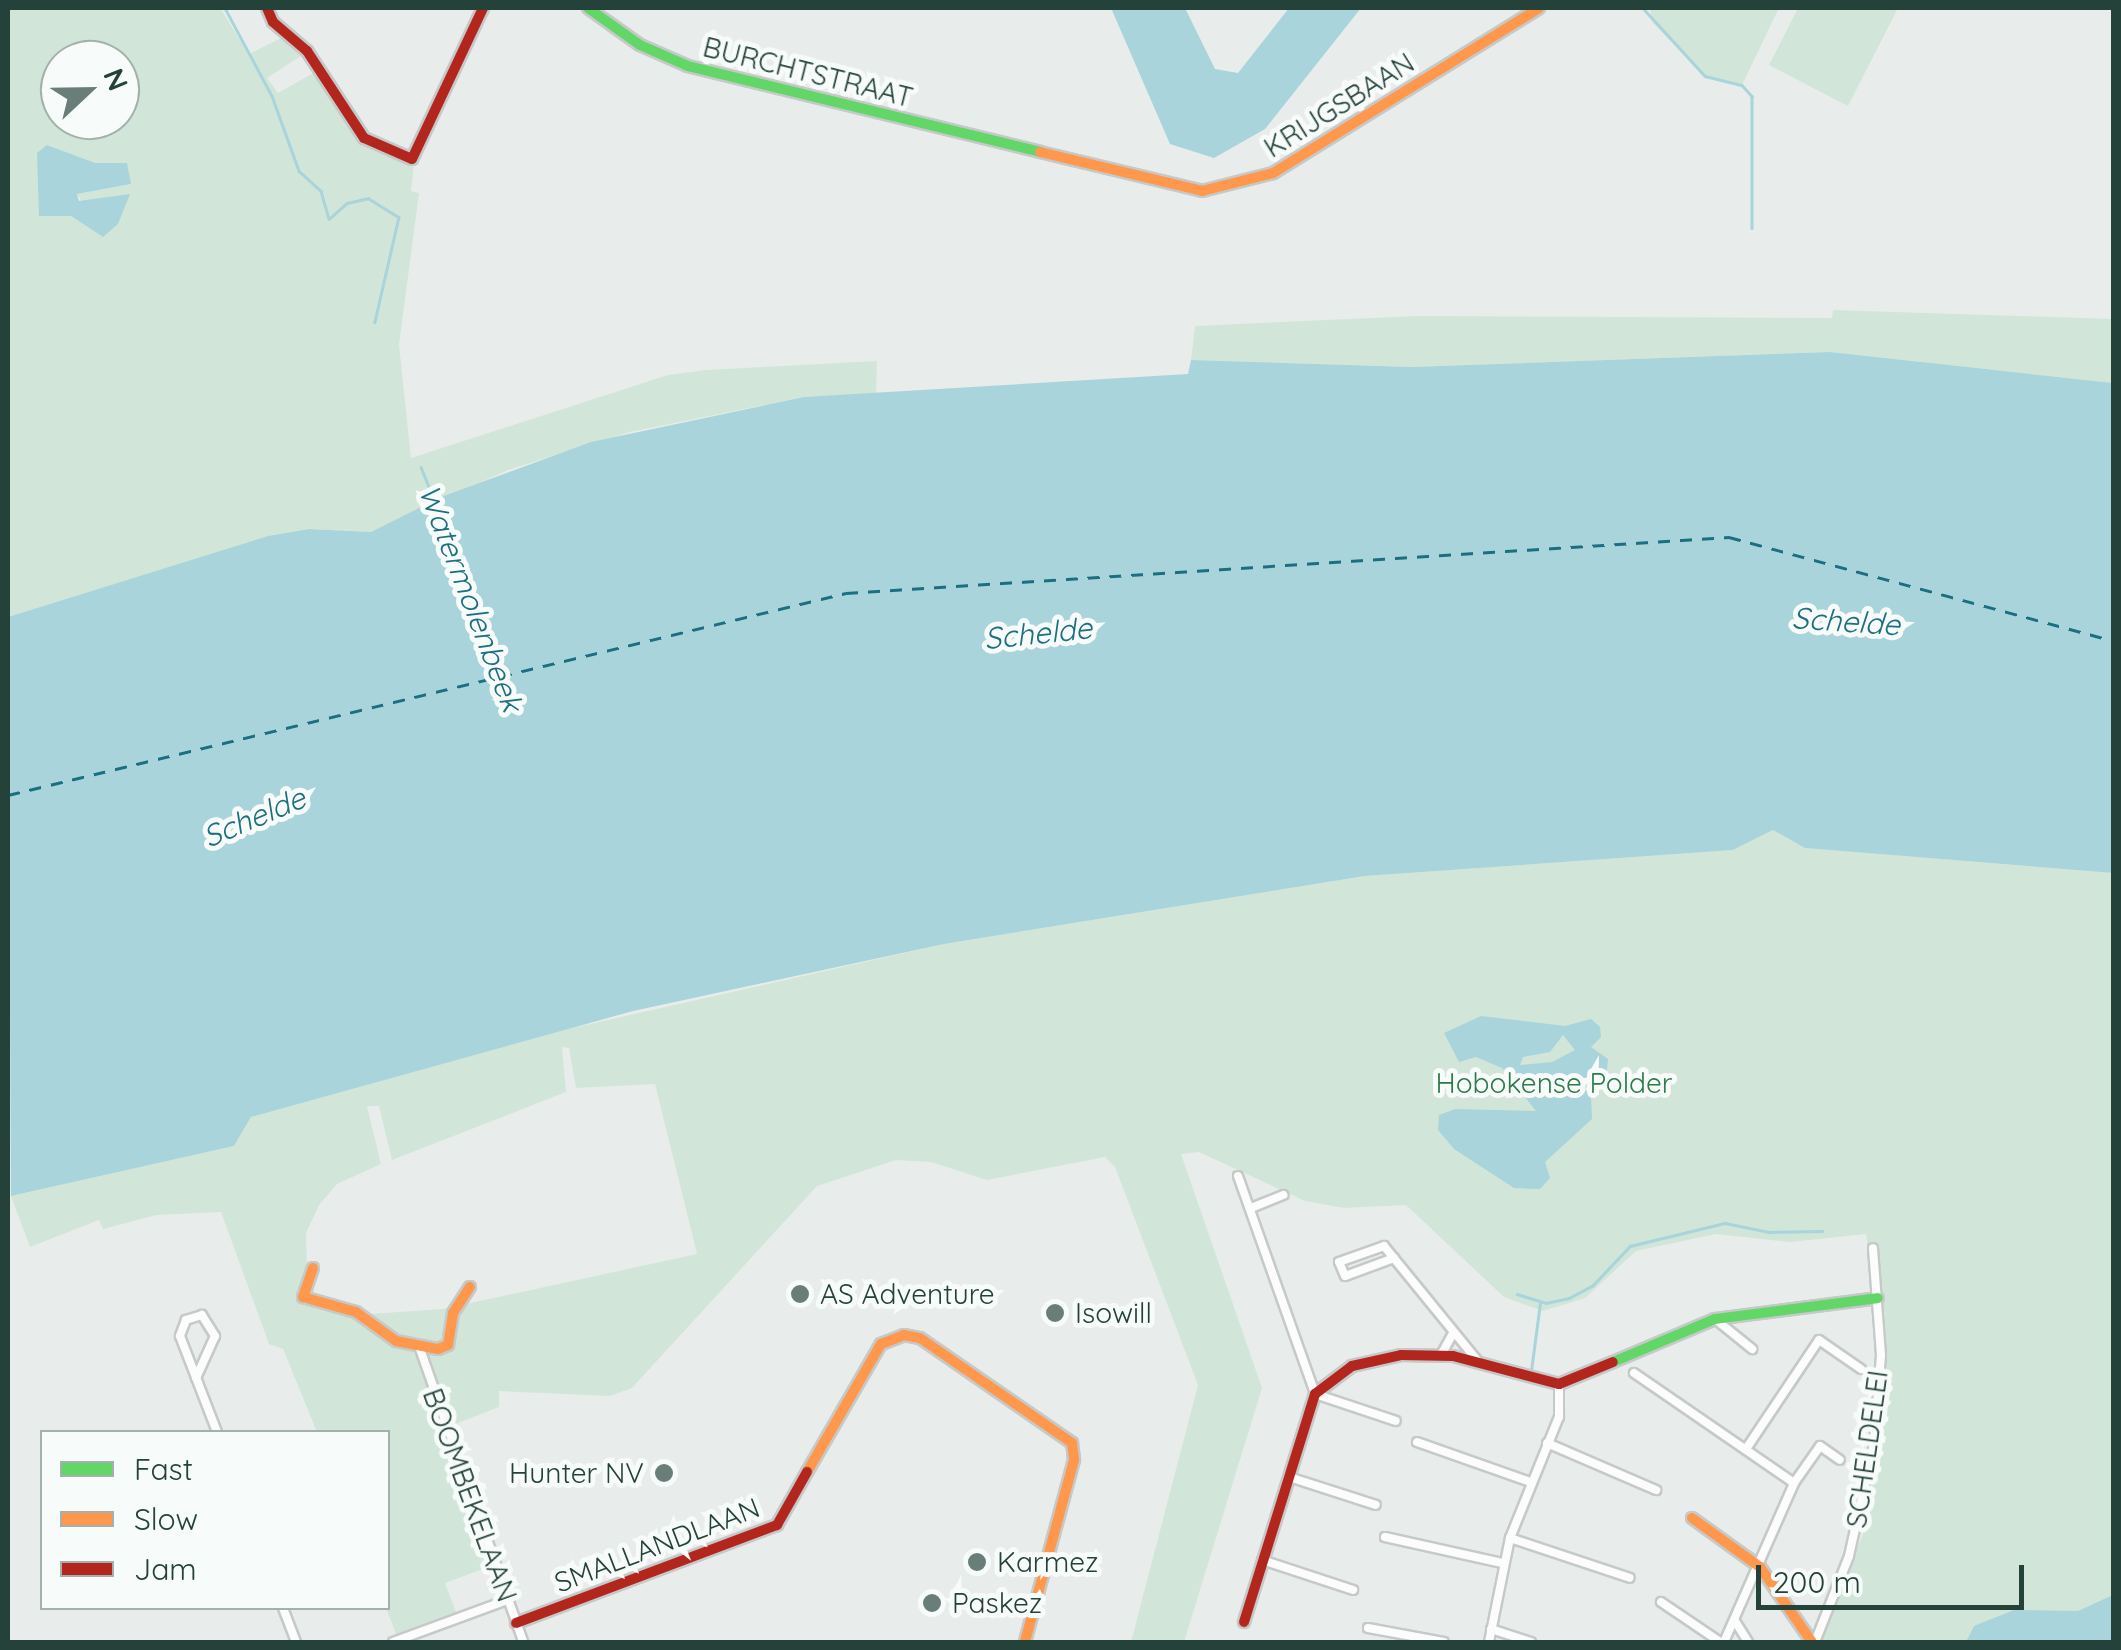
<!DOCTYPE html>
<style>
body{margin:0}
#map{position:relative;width:2121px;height:1650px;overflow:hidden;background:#e8edeb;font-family:Quicksand,sans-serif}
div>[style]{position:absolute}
.green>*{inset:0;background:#d1e6d8}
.water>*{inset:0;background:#a9d4db}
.stream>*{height:2.5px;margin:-1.25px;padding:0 1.25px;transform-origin:1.25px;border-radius:1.25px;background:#a9d4db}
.ferry>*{height:2.5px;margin-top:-1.25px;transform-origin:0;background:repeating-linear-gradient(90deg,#1c6f80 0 12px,transparent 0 22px)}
.roads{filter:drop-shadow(2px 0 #c5cac8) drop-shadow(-2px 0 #c5cac8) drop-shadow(0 2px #c5cac8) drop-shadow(0 -2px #c5cac8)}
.street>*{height:8px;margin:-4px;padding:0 4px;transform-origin:4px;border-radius:4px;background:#fcfcfc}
.fast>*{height:10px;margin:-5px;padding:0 5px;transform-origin:5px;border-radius:5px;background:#63d668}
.slow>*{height:10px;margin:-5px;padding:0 5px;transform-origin:5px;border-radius:5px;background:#ff974d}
.jam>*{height:10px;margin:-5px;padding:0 5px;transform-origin:5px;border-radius:5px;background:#b3261e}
.dots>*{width:28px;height:28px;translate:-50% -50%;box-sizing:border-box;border:5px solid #f7fbf9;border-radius:50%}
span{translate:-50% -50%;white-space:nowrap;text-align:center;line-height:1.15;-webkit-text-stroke:10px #f7fbf9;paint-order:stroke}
.street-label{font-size:28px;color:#24423a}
.park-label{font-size:28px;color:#2d7a4b}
.poi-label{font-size:28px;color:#24423a}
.left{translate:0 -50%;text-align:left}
.right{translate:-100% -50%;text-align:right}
.water-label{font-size:30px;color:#1c6f80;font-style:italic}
.frame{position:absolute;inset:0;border:10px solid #24423a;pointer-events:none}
.legend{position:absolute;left:40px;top:1430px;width:350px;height:180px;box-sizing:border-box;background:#f7fbf9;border:2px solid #a3b1ad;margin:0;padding:12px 18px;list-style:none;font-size:30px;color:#24423a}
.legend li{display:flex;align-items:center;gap:20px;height:50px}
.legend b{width:50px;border:2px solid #a3b1ad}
.north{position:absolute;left:40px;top:40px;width:100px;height:100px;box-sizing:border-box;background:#f7fbf9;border:2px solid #a3b1ad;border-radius:50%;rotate:68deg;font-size:28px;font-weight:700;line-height:40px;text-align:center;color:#24423a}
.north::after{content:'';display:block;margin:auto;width:35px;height:45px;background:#697e78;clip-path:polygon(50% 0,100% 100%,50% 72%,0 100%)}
.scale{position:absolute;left:1756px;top:1565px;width:268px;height:45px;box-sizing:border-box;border:5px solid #24423a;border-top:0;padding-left:12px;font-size:30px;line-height:35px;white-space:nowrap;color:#24423a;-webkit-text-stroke:8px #f7fbf9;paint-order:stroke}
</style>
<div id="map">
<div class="green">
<i style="clip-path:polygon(evenodd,8px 8px,220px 8px,249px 54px,283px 37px,304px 54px,267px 78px,278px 93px,317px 71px,355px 136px,414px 164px,411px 191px,419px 193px,399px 345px,411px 458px,668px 375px,706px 370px,877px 361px,876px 394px,804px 397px,630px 432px,508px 470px,371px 532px,309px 529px,268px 536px,8px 617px,8px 8px,60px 60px,120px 60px,120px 120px,60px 120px,60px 60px,8px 8px,48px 145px,131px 184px,77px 194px,103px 237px,71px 216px,48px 145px)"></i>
<i style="clip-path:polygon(1650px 8px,1779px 8px,1742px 85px,1705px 76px,1652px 22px)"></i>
<i style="clip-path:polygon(1798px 8px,1898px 8px,1848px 106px,1769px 65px)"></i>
<i style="clip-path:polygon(1833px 310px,2114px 319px,2113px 383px,1830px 352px,1411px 367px,1191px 360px,1195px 326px,1417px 316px,1832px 318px)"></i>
<i style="clip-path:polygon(evenodd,1773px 830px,1806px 848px,2113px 873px,2113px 1642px,1820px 1642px,1863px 1534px,1883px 1431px,1885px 1320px,1880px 1270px,1871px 1271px,1866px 1234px,1790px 1242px,1716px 1234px,1636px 1251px,1585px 1298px,1543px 1311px,1504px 1297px,1406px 1205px,1344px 1208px,1305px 1201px,1199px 1152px,1181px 1154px,1262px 1388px,1184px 1642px,1131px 1642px,1198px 1385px,1115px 1167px,1105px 1157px,987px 1180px,931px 1162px,896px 1160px,817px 1186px,632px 1388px,610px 1396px,499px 1391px,499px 1407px,453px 1425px,502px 1562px,445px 1583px,456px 1612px,396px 1634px,386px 1608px,388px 1432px,317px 1432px,283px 1349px,269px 1344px,221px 1212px,157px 1215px,103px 1229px,99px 1220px,30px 1247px,11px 1196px,234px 1146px,251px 1117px,568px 1029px,944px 944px,1365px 876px,1733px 850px,1773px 830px,562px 1047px,569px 1048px,576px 1088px,655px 1084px,697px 1254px,443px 1309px,354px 1315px,296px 1302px,307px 1270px,306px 1233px,319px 1205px,337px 1184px,381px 1164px,367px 1106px,379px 1106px,392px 1160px,566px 1092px,562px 1047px)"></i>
</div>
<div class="water">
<i style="clip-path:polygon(1111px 8px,1185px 8px,1215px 69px,1238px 73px,1289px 8px,1361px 8px,1265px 129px,1214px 158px,1170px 144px)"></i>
<i style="clip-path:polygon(47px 145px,95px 163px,127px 163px,131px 184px,77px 194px,79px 201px,130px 194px,118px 224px,103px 237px,71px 216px,39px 216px,37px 153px)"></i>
<i style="clip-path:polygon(1830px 352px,2113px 383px,2113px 873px,1805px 848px,1773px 830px,1733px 850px,1365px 876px,944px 944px,633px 1011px,251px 1117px,234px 1146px,11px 1196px,8px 617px,268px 536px,309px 529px,371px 532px,441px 497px,591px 442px,804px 397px,1188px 374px,1191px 360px,1411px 367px)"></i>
<i style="clip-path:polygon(evenodd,1481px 1016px,1565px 1026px,1591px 1019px,1600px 1027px,1601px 1037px,1591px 1047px,1608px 1059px,1607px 1070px,1581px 1086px,1591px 1096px,1592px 1119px,1545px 1162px,1550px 1178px,1540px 1189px,1514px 1188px,1454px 1149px,1438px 1130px,1439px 1115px,1455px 1109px,1536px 1111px,1502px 1068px,1476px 1057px,1459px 1062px,1444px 1033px,1481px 1016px,1563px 1035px,1575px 1050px,1552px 1062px,1520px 1065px,1523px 1057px,1550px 1052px,1563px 1035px)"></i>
<i style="clip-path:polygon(2113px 1595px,2113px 1642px,1966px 1642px,1974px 1626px,2014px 1610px,2078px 1611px)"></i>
</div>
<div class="stream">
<i style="left:225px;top:8px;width:100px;rotate:61.9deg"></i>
<i style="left:272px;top:96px;width:80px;rotate:70.2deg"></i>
<i style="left:299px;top:171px;width:30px;rotate:42deg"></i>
<i style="left:321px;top:191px;width:29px;rotate:74deg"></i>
<i style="left:329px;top:219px;width:24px;rotate:-42deg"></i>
<i style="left:347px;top:203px;width:22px;rotate:-13deg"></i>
<i style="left:368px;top:198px;width:36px;rotate:32deg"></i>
<i style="left:399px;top:217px;width:108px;rotate:102.9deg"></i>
<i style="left:1643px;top:8px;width:92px;rotate:47.6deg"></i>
<i style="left:1705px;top:76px;width:38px;rotate:14deg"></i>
<i style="left:1742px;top:85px;width:15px;rotate:48deg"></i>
<i style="left:1752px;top:96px;width:132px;rotate:90deg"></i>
<i style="left:421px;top:467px;width:38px;rotate:68deg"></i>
<i style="left:1517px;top:1294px;width:30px;rotate:17deg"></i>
<i style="left:1546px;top:1303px;width:24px;rotate:-12deg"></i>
<i style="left:1569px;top:1298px;width:27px;rotate:-28deg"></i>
<i style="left:1593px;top:1285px;width:54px;rotate:-46.5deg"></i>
<i style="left:1630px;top:1246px;width:98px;rotate:-13.6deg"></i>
<i style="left:1725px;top:1223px;width:45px;rotate:11.6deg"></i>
<i style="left:1769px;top:1232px;width:53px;rotate:-1.1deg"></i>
<i style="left:1531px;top:1371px;width:69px;rotate:-82.5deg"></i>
</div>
<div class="ferry">
<i style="left:8px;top:795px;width:862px;rotate:-13.55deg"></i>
<i style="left:846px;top:593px;width:885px;rotate:-3.63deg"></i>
<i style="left:1729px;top:537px;width:399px;rotate:15.1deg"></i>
</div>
<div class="roads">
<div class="street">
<i style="left:1238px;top:1176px;width:231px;rotate:70.5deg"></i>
<i style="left:1315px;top:1394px;width:85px;rotate:18.4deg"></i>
<i style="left:1251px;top:1208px;width:35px;rotate:-22deg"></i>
<i style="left:1394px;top:1258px;width:52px;rotate:159.8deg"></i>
<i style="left:1345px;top:1276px;width:15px;rotate:-113deg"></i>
<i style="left:1339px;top:1262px;width:48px;rotate:-19.6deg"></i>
<i style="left:1384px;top:1246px;width:147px;rotate:50.8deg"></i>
<i style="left:1715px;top:1319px;width:48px;rotate:39deg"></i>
<i style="left:419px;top:1346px;width:314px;rotate:70.6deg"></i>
<i style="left:1441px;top:1355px;width:26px;rotate:-61deg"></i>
<i style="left:1634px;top:1373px;width:194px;rotate:34.5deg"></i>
<i style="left:196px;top:1378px;width:46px;rotate:-65.7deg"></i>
<i style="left:215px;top:1336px;width:25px;rotate:-122deg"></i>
<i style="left:202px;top:1315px;width:17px;rotate:163deg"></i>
<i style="left:186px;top:1320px;width:17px;rotate:111deg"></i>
<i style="left:180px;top:1336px;width:103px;rotate:68.9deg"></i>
<i style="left:1417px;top:1442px;width:118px;rotate:19.4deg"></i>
<i style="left:1547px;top:1443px;width:119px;rotate:23.3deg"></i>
<i style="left:1746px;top:1449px;width:131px;rotate:-56.2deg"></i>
<i style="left:1819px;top:1340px;width:51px;rotate:34.6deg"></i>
<i style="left:1289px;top:1477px;width:91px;rotate:17.8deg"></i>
<i style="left:1385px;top:1537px;width:120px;rotate:12.5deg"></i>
<i style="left:1510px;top:1538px;width:126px;rotate:18.4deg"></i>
<i style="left:1262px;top:1560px;width:96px;rotate:18.2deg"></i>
<i style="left:1661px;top:1602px;width:71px;rotate:34.1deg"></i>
<i style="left:283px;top:1608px;width:36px;rotate:69deg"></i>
<i style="left:1735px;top:1621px;width:25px;rotate:58deg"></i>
<i style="left:1368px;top:1628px;width:77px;rotate:10.4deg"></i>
<i style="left:1491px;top:1629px;width:42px;rotate:18deg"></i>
<i style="left:393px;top:1642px;width:121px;rotate:-20.2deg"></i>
<i style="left:1489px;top:1642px;width:106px;rotate:-78.6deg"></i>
<i style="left:1510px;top:1538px;width:131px;rotate:-68deg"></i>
<i style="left:1559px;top:1417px;width:33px;rotate:-90deg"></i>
<i style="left:1724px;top:1642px;width:174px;rotate:-66.2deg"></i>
<i style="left:1794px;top:1483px;width:45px;rotate:-54.9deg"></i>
<i style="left:1820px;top:1446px;width:24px;rotate:35deg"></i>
<i style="left:1815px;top:1642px;width:92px;rotate:-68.4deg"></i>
<i style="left:1849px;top:1556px;width:115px;rotate:-77.4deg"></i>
<i style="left:1874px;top:1444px;width:89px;rotate:-85.5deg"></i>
<i style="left:1881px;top:1355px;width:107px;rotate:-94.3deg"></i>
</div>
<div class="fast">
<i style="left:588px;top:8px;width:64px;rotate:35.4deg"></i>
<i style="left:640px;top:45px;width:52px;rotate:23.6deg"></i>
<i style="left:688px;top:66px;width:362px;rotate:13.7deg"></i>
<i style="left:1613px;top:1362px;width:111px;rotate:-22.9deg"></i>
<i style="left:1715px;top:1319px;width:164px;rotate:-7.3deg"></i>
</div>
<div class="slow">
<i style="left:1040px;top:152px;width:167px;rotate:13.5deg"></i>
<i style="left:1202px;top:191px;width:73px;rotate:-14.2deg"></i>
<i style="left:1273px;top:173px;width:313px;rotate:-31.8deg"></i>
<i style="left:313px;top:1268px;width:31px;rotate:109deg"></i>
<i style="left:303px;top:1297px;width:55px;rotate:15.8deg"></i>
<i style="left:356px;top:1312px;width:49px;rotate:35.9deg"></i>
<i style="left:396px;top:1341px;width:43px;rotate:10.8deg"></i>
<i style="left:438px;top:1349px;width:11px;rotate:-22deg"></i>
<i style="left:448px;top:1345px;width:32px;rotate:-81deg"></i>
<i style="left:453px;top:1313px;width:31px;rotate:-57deg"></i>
<i style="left:807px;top:1472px;width:148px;rotate:-60deg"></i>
<i style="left:881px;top:1344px;width:25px;rotate:-21deg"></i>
<i style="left:904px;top:1335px;width:16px;rotate:11deg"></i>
<i style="left:920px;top:1338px;width:185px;rotate:34.6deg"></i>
<i style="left:1072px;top:1443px;width:17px;rotate:83deg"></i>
<i style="left:1074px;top:1460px;width:188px;rotate:105.1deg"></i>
<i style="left:1692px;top:1518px;width:84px;rotate:35.8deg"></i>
<i style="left:1760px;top:1567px;width:91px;rotate:55.3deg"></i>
</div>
<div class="jam">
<i style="left:267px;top:8px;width:15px;rotate:67deg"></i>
<i style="left:273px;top:22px;width:45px;rotate:40.5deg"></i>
<i style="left:307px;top:51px;width:104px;rotate:56.8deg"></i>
<i style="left:364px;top:138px;width:52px;rotate:23.6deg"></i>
<i style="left:412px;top:159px;width:167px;rotate:-64.8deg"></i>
<i style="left:1244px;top:1622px;width:239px;rotate:-72.7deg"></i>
<i style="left:1315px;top:1394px;width:46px;rotate:-37.1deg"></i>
<i style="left:1352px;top:1366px;width:50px;rotate:-12.7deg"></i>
<i style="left:1401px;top:1355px;width:52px;rotate:1.1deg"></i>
<i style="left:1453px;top:1356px;width:110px;rotate:14.8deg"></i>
<i style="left:1559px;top:1384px;width:58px;rotate:-22.2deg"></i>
<i style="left:516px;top:1623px;width:279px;rotate:-20.6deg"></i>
<i style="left:777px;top:1525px;width:61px;rotate:-60.5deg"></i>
</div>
</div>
<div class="dots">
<i style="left:800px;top:1294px;background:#697e78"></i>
<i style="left:1055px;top:1313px;background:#697e78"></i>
<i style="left:664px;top:1473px;background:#697e78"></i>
<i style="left:977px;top:1562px;background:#697e78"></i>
<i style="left:932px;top:1603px;background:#697e78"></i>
</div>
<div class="street-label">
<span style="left:808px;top:72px;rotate:14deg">BURCHTSTRAAT</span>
<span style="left:1339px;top:105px;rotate:-32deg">KRIJGSBAAN</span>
<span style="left:1867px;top:1449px;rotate:-82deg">SCHELDELEI</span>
<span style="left:470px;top:1495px;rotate:70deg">BOOMBEKELAAN</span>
<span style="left:657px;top:1545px;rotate:-21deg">SMALLANDLAAN</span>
</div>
<div class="park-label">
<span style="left:1554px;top:1083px">Hobokense Polder</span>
</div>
<div class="poi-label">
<span class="left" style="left:820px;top:1294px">AS Adventure</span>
<span class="left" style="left:1075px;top:1313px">Isowill</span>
<span class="right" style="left:644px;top:1473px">Hunter NV</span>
<span class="left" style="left:997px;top:1562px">Karmez</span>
<span class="left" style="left:952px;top:1603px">Paskez</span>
</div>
<div class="water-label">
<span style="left:471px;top:598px;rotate:69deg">Watermolenbeek</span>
<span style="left:1846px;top:621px;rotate:4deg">Schelde</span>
<span style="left:1038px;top:633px;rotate:-6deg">Schelde</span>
<span style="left:254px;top:817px;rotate:-23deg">Schelde</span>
</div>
<div class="frame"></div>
<ul class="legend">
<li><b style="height:12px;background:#63d668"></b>Fast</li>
<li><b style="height:12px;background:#ff974d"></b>Slow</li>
<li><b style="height:12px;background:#b3261e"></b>Jam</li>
</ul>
<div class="north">N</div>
<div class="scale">200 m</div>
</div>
